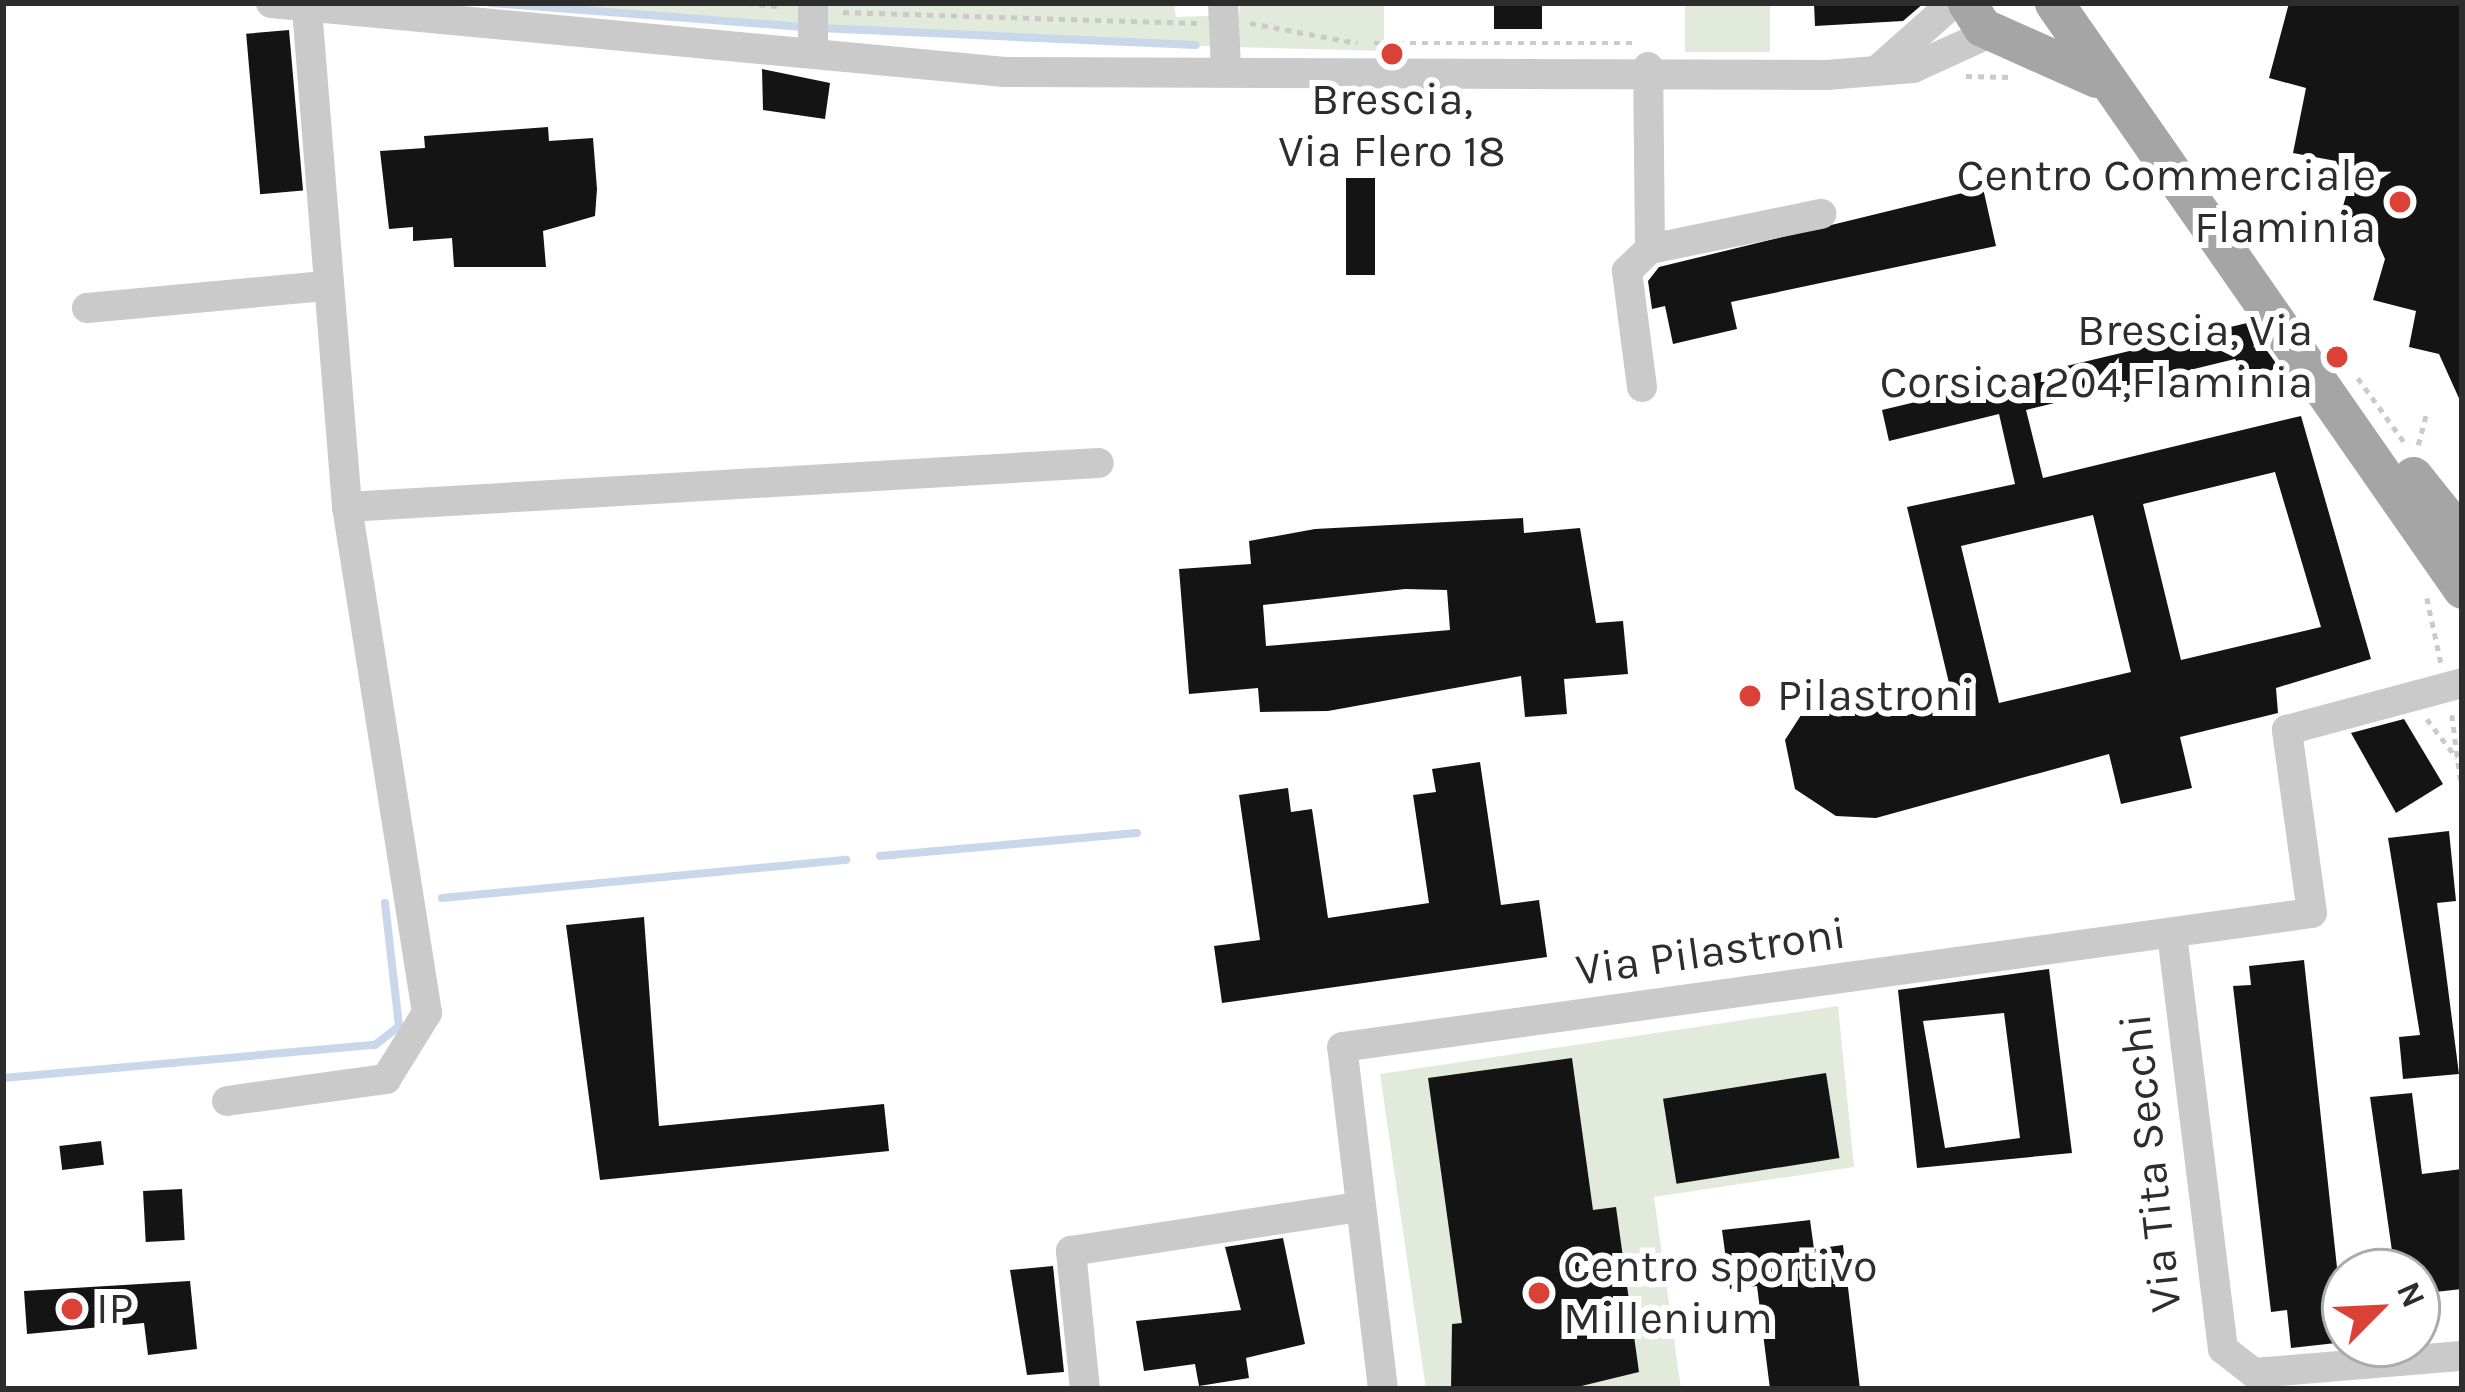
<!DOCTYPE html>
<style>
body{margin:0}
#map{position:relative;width:2465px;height:1392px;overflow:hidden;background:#fff;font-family:Karla,sans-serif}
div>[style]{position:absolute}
.green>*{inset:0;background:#e1eadb;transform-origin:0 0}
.stream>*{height:8px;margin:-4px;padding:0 4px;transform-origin:4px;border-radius:4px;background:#c8d7e9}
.building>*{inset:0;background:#141414;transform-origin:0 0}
.path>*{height:4.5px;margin-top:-2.25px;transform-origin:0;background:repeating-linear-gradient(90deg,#cacaca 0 6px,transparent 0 12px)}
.minor>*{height:30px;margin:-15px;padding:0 15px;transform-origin:15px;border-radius:15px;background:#cacaca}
.major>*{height:39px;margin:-19.5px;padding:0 19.5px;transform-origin:19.5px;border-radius:19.5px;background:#a5a5a5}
.dots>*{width:33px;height:33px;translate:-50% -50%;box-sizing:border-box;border:6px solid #fff;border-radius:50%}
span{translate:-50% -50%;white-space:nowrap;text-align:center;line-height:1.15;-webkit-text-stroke:12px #fff;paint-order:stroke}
.poi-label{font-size:45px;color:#2d2d2d}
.right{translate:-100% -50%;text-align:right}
.left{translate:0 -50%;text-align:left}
.street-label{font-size:45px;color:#2d2d2d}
.frame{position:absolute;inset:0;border:6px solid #2d2d2d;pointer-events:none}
.north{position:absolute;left:2321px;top:1248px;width:120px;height:120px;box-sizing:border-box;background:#fff;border:3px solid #ababab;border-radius:50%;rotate:66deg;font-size:33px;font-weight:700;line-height:48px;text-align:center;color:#2d2d2d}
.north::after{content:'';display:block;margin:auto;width:42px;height:54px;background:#db4137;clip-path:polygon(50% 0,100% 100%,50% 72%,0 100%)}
</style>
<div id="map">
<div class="green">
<i style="clip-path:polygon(533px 3px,1174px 3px,1176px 17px,1239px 15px,1240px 3px,1384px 3px,1384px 51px,1018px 41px)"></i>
<i style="left:1685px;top:3px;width:85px;height:49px"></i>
<i style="clip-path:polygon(1838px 1006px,1854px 1167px,1654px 1197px,1681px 1389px,1426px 1389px,1380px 1074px)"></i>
</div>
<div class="stream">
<i style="left:491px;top:3px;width:315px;rotate:4.4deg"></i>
<i style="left:820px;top:28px;width:376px;rotate:2.6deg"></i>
<i style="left:880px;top:856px;width:258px;rotate:-5.1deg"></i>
<i style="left:442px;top:898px;width:406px;rotate:-5.4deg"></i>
<i style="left:3px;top:1078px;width:373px;rotate:-5.1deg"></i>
<i style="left:375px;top:1045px;width:31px;rotate:-38deg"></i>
<i style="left:399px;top:1026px;width:124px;rotate:-96.5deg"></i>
</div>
<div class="building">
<i style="left:1494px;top:3px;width:48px;height:26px"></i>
<i style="clip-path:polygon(1814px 3px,1924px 3px,1903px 21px,1815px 26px)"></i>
<i style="clip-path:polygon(2289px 3px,2462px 3px,2462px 405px,2439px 354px,2409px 347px,2416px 311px,2373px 300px,2385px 259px,2372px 230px,2339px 220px,2348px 189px,2336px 161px,2293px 153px,2306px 88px,2269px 78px)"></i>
<i style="left:289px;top:30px;width:161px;height:43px;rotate:85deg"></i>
<i style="clip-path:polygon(762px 69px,830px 83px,825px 119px,763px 110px)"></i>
<i style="clip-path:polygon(548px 127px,549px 141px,593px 138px,597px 189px,595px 216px,543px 231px,546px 267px,454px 267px,452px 238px,413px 241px,413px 227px,389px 229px,380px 151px,425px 148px,424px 136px)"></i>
<i style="left:1346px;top:178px;width:29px;height:97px"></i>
<i style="clip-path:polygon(1983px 188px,1996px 246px,1731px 302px,1737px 329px,1673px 344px,1665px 306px,1652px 309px,1648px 281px,1659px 267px)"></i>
<i style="clip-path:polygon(evenodd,2247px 323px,2278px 366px,2252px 383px,2235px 359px,2026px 410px,2043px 478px,2301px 416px,2371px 659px,2276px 688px,2278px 713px,2180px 737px,2192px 788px,2121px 804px,2109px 754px,1876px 818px,1836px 816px,1795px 789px,1785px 740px,1812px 698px,1862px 688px,1903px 716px,1954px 704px,1907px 507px,2015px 484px,1999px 414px,1889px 441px,1882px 410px,2247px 323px,2275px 472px,2321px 627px,2181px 660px,2143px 504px,2275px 472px,2247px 323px,2093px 515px,2131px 672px,1999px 703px,1961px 546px,2093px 515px)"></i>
<i style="clip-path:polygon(evenodd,1523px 518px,1524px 533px,1580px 528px,1596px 623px,1623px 621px,1628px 674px,1564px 679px,1567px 714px,1525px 717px,1521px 676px,1328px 711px,1260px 712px,1258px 688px,1189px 694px,1179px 569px,1251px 564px,1249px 541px,1315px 529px,1523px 518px,1405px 589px,1447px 590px,1450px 630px,1266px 646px,1263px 605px,1405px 589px)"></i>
<i style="clip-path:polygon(2404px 719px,2443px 784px,2396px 813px,2351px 733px)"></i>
<i style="clip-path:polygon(1480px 762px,1501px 905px,1539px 900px,1547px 957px,1222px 1003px,1214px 946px,1260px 940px,1239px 795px,1288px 788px,1291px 812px,1312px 809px,1328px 918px,1429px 903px,1413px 795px,1436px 792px,1432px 769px)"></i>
<i style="clip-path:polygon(2449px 831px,2456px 901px,2437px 903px,2459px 1074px,2403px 1079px,2399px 1037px,2420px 1035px,2388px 838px)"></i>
<i style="clip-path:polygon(644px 917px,659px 1126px,884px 1104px,889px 1151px,600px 1180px,566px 925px)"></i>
<i style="clip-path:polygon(2304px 960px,2345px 1342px,2291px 1348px,2287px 1310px,2271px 1312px,2233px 986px,2251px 985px,2249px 966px)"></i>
<i style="clip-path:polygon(evenodd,2049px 969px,2072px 1153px,1917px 1168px,1898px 990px,2049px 969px,2004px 1013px,2020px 1138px,1945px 1148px,1923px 1021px,2004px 1013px)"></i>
<i style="clip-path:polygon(1572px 1058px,1593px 1210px,1616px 1207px,1639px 1372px,1569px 1389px,1451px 1389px,1452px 1324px,1462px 1323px,1428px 1078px)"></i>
<i style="left:1826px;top:1073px;width:86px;height:165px;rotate:81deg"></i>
<i style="clip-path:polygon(2412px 1093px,2422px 1174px,2462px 1169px,2462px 1289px,2417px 1294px,2417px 1272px,2395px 1272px,2370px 1097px)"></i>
<i style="left:101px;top:1141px;width:24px;height:42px;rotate:83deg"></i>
<i style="left:182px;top:1189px;width:51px;height:39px;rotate:87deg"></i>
<i style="clip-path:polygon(1810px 1220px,1814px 1249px,1843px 1245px,1860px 1389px,1770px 1389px,1757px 1286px,1730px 1289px,1722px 1230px)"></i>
<i style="clip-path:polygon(1283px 1238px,1305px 1344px,1246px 1358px,1249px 1378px,1199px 1386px,1195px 1364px,1144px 1371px,1136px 1321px,1241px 1310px,1225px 1247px)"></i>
<i style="clip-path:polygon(1053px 1266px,1064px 1372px,1027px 1375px,1010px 1270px)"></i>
<i style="clip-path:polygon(190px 1281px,197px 1349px,148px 1355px,144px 1323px,27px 1334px,24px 1291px)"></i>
</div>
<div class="path">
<i style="left:747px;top:3px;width:36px;rotate:6deg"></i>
<i style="left:843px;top:12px;width:354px;rotate:1.8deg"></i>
<i style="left:1250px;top:23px;width:109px;rotate:10.6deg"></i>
<i style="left:1374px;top:43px;width:258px"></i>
<i style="left:1966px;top:76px;width:43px;rotate:1.3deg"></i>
<i style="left:2358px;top:378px;width:84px;rotate:54.2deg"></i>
<i style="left:2418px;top:445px;width:35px;rotate:-75deg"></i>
<i style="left:2427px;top:598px;width:66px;rotate:77.8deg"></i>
<i style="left:2452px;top:715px;width:77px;rotate:82.5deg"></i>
<i style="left:2427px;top:719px;width:49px;rotate:52.4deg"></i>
</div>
<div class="minor">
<i style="left:271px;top:3px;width:737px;rotate:5.37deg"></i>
<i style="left:1005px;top:72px;width:822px;rotate:0.21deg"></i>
<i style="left:1827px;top:75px;width:86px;rotate:-4.7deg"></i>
<i style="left:1913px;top:68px;width:87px;rotate:-24.5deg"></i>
<i style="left:813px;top:3px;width:51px;rotate:90deg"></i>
<i style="left:1223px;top:3px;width:66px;rotate:87.4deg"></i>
<i style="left:307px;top:9px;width:500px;rotate:85.4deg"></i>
<i style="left:347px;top:507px;width:753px;rotate:-3.35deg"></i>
<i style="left:1882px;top:66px;width:95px;rotate:-41.6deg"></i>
<i style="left:1650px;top:249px;width:175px;rotate:-11.6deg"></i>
<i style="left:87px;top:308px;width:236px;rotate:-5.3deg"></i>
<i style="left:1642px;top:387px;width:117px;rotate:-97.4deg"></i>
<i style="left:1627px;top:271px;width:32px;rotate:-44deg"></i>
<i style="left:1650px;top:249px;width:182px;rotate:-90.6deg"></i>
<i style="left:2172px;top:934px;width:418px;rotate:83deg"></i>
<i style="left:2223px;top:1349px;width:39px;rotate:38deg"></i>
<i style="left:2254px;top:1373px;width:209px;rotate:-4.7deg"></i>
<i style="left:227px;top:1101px;width:161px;rotate:-7.9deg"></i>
<i style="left:386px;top:1079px;width:78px;rotate:-58.2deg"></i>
<i style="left:427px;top:1013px;width:512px;rotate:-98.98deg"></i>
<i style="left:1085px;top:1389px;width:139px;rotate:-95.8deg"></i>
<i style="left:1071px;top:1251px;width:290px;rotate:-8.7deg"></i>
<i style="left:1383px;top:1389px;width:344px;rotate:-96.8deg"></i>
<i style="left:1342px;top:1047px;width:979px;rotate:-7.87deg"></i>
<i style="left:2312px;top:913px;width:185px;rotate:-97.8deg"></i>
<i style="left:2287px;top:730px;width:181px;rotate:-15deg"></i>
</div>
<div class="major">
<i style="left:1967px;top:3px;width:28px;rotate:58deg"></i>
<i style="left:1982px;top:27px;width:125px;rotate:24.1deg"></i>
<i style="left:2054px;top:3px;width:714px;rotate:55.15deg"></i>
<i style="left:2413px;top:476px;width:78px;rotate:51.2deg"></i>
</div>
<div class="dots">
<i style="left:1392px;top:54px;background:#db4137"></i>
<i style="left:2400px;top:202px;background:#db4137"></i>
<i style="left:2337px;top:357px;background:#db4137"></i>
<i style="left:1750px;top:696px;background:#db4137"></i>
<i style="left:1539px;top:1293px;background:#db4137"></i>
<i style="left:72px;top:1309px;background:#db4137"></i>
</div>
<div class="poi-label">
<span style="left:1392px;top:126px">Brescia,<br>Via Flero 18</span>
<span class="right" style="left:2376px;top:202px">Centro Commerciale<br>Flaminia</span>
<span class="right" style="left:2313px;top:357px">Brescia, Via<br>Corsica 204,Flaminia</span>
<span class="left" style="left:1777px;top:696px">Pilastroni</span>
<span class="left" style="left:1563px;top:1293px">Centro sportivo<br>Millenium</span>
<span class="left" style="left:96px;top:1309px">IP</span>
</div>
<div class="street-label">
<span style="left:1711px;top:952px;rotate:-8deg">Via Pilastroni</span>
<span style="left:2151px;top:1163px;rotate:-96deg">Via Tita Secchi</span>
</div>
<div class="frame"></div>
<div class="north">N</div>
</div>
